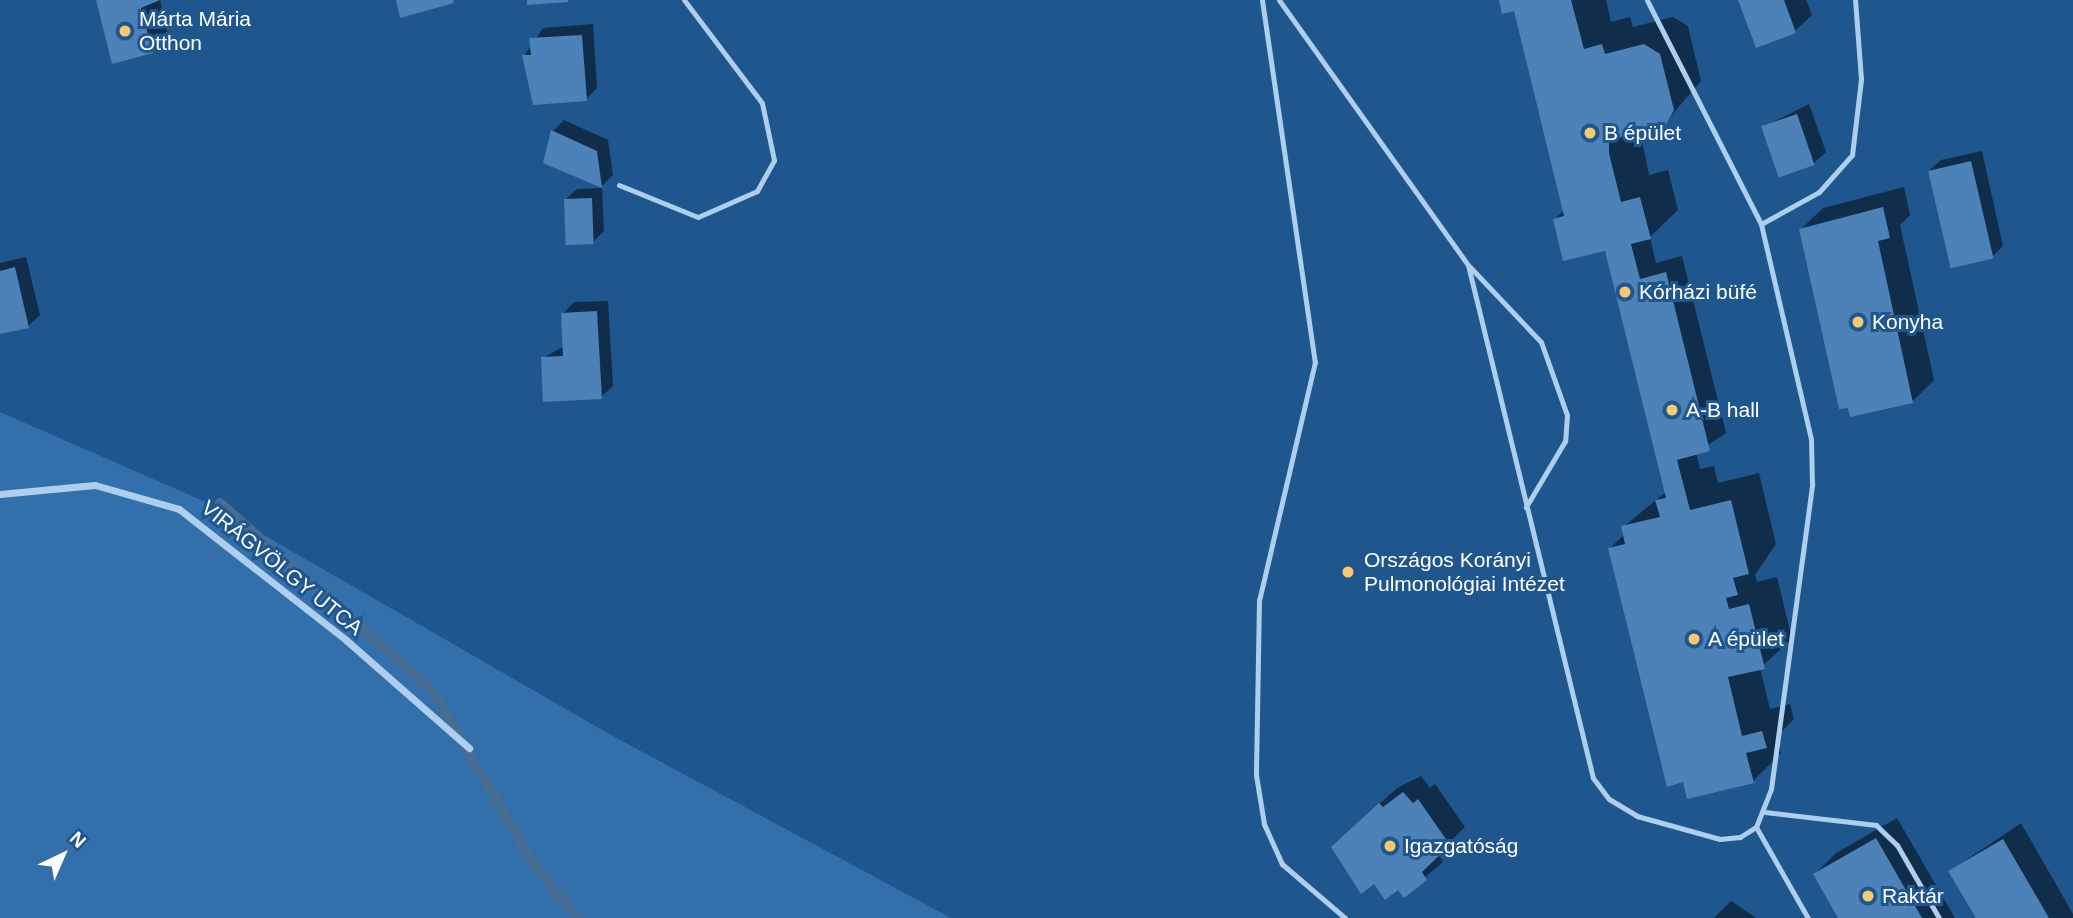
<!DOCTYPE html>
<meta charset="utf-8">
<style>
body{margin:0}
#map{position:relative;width:2073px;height:918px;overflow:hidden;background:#1f568d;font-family:Arial,sans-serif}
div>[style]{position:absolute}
.green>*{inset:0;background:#3370ab}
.shadow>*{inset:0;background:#0007}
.stream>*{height:10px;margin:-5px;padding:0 5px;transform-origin:5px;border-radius:5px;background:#466d94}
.building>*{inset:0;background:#4c82b7;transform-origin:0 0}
.lane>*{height:5px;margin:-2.5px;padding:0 2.5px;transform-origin:2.5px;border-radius:2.5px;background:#adceec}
.street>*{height:7px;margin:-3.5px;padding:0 3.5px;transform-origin:3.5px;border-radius:3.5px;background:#adceec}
.dots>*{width:19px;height:19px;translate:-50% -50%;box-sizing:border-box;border:4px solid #1f568d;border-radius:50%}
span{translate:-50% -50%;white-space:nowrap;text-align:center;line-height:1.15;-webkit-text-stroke:6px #1f568d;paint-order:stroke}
.poi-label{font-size:21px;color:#fff}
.left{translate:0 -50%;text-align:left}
.street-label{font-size:21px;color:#fff}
.north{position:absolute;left:28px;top:820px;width:70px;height:70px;-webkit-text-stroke:5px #1f568d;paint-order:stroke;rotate:44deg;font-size:19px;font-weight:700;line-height:28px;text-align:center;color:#fff}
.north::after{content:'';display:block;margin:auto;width:24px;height:32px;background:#fff;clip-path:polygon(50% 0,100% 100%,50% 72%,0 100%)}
</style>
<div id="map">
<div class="green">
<i style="clip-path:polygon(0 412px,208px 503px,611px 735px,951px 918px,0 918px)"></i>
</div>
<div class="shadow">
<i style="clip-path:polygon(98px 0,160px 0,168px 35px,152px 52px)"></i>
<i style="clip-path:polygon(1501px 0,1606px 0,1611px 22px,1630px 17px,1633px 27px,1673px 17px,1688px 26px,1701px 81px,1664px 124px,1640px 130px,1649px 175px,1668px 170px,1678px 210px,1650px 237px,1656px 263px,1682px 256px,1726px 433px,1696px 453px,1700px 469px,1714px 466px,1718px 483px,1759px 473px,1776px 544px,1755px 575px,1757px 582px,1777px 577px,1792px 639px,1760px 668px,1770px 709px,1790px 704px,1794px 719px,1777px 736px,1781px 753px,1753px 781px,1610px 548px,1625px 534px,1623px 527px,1666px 492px,1610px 247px,1555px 219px,1565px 209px,1515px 9px)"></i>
<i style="clip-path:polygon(1740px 0,1806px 0,1812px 15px,1795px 31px,1757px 46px)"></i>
<i style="clip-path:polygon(593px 24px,597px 88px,586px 99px,524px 56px,543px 28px)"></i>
<i style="clip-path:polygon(1809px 104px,1826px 152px,1814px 163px,1763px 127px)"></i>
<i style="clip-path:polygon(564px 120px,608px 140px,613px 175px,602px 186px,545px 162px,553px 131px)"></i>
<i style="clip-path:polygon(1982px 151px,2003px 246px,1992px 257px,1929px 171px,1941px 160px)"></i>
<i style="clip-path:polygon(1904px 187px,1910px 215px,1900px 225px,1934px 380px,1913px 401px,1801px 229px,1823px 208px)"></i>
<i style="clip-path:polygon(602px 188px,604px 231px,593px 242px,565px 200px,577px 189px)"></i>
<i style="clip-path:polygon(26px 257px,40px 315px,28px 326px,0 332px,0 263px)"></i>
<i style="clip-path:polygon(608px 301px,613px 386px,601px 397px,543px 358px,564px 346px,563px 314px,574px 302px)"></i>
<i style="clip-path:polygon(1421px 776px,1430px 788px,1435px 784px,1465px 827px,1438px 854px,1443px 862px,1404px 895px,1350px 831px,1397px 788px)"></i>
<i style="clip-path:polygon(1897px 818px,1955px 918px,1840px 918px,1815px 874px,1836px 853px)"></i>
<i style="clip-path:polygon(2021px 823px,2073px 914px,2073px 918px,1978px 918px,1950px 871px)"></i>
<i style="clip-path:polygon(1731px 901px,1755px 917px,1754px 918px,1714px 918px)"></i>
</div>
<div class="stream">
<i style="left:220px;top:503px;width:284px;rotate:41.4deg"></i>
<i style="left:433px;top:691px;width:203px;rotate:59.9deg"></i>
<i style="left:535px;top:867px;width:67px;rotate:49.9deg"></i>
</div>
<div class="building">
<i style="clip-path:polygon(96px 0,160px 0,141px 8px,153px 53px,112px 64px)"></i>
<i style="clip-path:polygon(396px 0,453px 0,454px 3px,400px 18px)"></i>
<i style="clip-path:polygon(527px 0,568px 0,568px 2px,527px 5px)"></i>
<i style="clip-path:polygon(1499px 0,1571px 0,1584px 49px,1602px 44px,1605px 54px,1644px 44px,1660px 54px,1674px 110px,1665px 126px,1609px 140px,1609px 153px,1621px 202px,1640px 197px,1651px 239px,1631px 244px,1640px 279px,1666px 272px,1710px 451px,1677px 460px,1690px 510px,1731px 500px,1749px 574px,1733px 578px,1738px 595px,1726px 598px,1729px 609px,1749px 604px,1765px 669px,1728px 677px,1742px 736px,1762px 731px,1767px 748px,1746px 753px,1754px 783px,1687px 799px,1683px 782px,1667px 787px,1608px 548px,1625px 544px,1621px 526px,1660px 517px,1655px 500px,1666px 498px,1605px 251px,1563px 261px,1553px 219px,1564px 216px,1514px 11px,1502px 14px)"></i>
<i style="clip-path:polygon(1738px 0,1784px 0,1796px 33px,1756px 48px)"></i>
<i style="clip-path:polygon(582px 35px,587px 101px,533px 105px,522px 55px,531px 55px,529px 38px)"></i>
<i style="left:1797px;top:114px;width:54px;height:38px;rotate:71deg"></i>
<i style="clip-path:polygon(551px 130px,597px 151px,602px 188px,543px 163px)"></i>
<i style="left:1971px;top:161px;width:100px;height:44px;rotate:77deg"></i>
<i style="left:592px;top:198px;width:46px;height:28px;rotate:88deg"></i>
<i style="clip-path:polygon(1883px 207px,1890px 238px,1878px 241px,1913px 403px,1850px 417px,1848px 408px,1839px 409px,1799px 229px)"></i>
<i style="clip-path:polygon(15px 267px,29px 328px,0 334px,0 271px)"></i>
<i style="clip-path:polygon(597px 311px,602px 399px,543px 402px,541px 357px,563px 356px,561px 313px)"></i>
<i style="clip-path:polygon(1403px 792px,1413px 803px,1418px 799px,1450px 845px,1422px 872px,1427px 880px,1404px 898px,1398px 890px,1385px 900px,1374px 884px,1361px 894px,1331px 847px,1379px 803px,1383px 807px)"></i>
<i style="clip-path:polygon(1876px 838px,1922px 918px,1838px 918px,1813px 874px)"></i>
<i style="clip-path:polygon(2003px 839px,2049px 918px,1976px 918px,1948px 871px)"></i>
</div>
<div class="lane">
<i style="left:1262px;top:0;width:366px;rotate:81.7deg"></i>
<i style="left:1315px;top:362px;width:244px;rotate:103.2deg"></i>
<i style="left:1259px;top:600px;width:175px;rotate:91deg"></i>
<i style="left:1256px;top:775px;width:50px;rotate:80.7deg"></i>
<i style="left:1264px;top:824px;width:44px;rotate:65.8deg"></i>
<i style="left:1282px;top:864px;width:83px;rotate:40.6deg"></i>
<i style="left:1279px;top:0;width:325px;rotate:54.5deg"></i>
<i style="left:1468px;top:265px;width:528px;rotate:76.31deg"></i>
<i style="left:1593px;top:778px;width:26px;rotate:53deg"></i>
<i style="left:1609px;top:799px;width:33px;rotate:31deg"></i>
<i style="left:1637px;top:816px;width:86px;rotate:15.5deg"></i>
<i style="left:1720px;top:839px;width:20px;rotate:-6deg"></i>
<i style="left:1740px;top:837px;width:19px;rotate:-32deg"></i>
<i style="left:1756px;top:827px;width:41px;rotate:-68.5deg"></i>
<i style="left:1771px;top:789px;width:308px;rotate:-82.3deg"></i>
<i style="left:1812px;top:484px;width:45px;rotate:-91.3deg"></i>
<i style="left:1811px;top:439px;width:221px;rotate:-103.1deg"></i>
<i style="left:1761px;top:224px;width:251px;rotate:-117deg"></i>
<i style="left:619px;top:185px;width:85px;rotate:22.1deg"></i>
<i style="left:698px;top:217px;width:64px;rotate:-23.8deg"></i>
<i style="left:757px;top:191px;width:35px;rotate:-61deg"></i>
<i style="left:774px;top:160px;width:58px;rotate:-101.9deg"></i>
<i style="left:762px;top:103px;width:129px;rotate:-127.1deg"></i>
<i style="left:1761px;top:224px;width:66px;rotate:-28.9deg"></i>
<i style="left:1819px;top:192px;width:50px;rotate:-48.3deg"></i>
<i style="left:1852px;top:155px;width:77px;rotate:-83.2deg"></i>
<i style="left:1861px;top:79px;width:79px;rotate:-94.3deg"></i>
<i style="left:1470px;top:267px;width:103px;rotate:46.6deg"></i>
<i style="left:1541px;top:342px;width:77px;rotate:70.4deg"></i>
<i style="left:1567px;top:415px;width:26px;rotate:94deg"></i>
<i style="left:1565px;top:441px;width:77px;rotate:120.6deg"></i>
<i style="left:1765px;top:812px;width:112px;rotate:6.7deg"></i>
<i style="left:1876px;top:825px;width:29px;rotate:44deg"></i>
<i style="left:1897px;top:845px;width:84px;rotate:60.1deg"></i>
<i style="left:1756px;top:827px;width:105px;rotate:60.3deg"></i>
</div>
<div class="street">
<i style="left:0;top:494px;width:95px;rotate:-5.4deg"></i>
<i style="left:95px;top:485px;width:87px;rotate:15.9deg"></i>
<i style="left:179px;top:509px;width:212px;rotate:38.1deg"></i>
<i style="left:346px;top:640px;width:164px;rotate:41.3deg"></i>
</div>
<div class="dots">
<i style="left:125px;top:31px;background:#fac96e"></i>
<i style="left:1590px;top:133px;background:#fac96e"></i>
<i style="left:1625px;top:292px;background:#fac96e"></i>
<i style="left:1858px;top:322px;background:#fac96e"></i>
<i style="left:1672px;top:410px;background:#fac96e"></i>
<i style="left:1348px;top:572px;background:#fac96e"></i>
<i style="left:1694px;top:639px;background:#fac96e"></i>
<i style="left:1390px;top:846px;background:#fac96e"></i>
<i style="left:1868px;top:896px;background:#fac96e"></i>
</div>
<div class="poi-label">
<span class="left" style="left:139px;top:31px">Márta Mária<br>Otthon</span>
<span class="left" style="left:1604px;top:133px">B épület</span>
<span class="left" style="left:1639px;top:292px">Kórházi büfé</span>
<span class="left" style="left:1872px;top:322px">Konyha</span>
<span class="left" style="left:1686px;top:410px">A-B hall</span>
<span class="left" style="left:1364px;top:572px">Országos Korányi<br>Pulmonológiai Intézet</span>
<span class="left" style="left:1708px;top:639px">A épület</span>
<span class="left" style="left:1404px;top:846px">Igazgatóság</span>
<span class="left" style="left:1882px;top:896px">Raktár</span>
</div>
<div class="street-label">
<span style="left:282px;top:568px;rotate:39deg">VIRÁGVÖLGY UTCA</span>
</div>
<div class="north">N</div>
</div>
